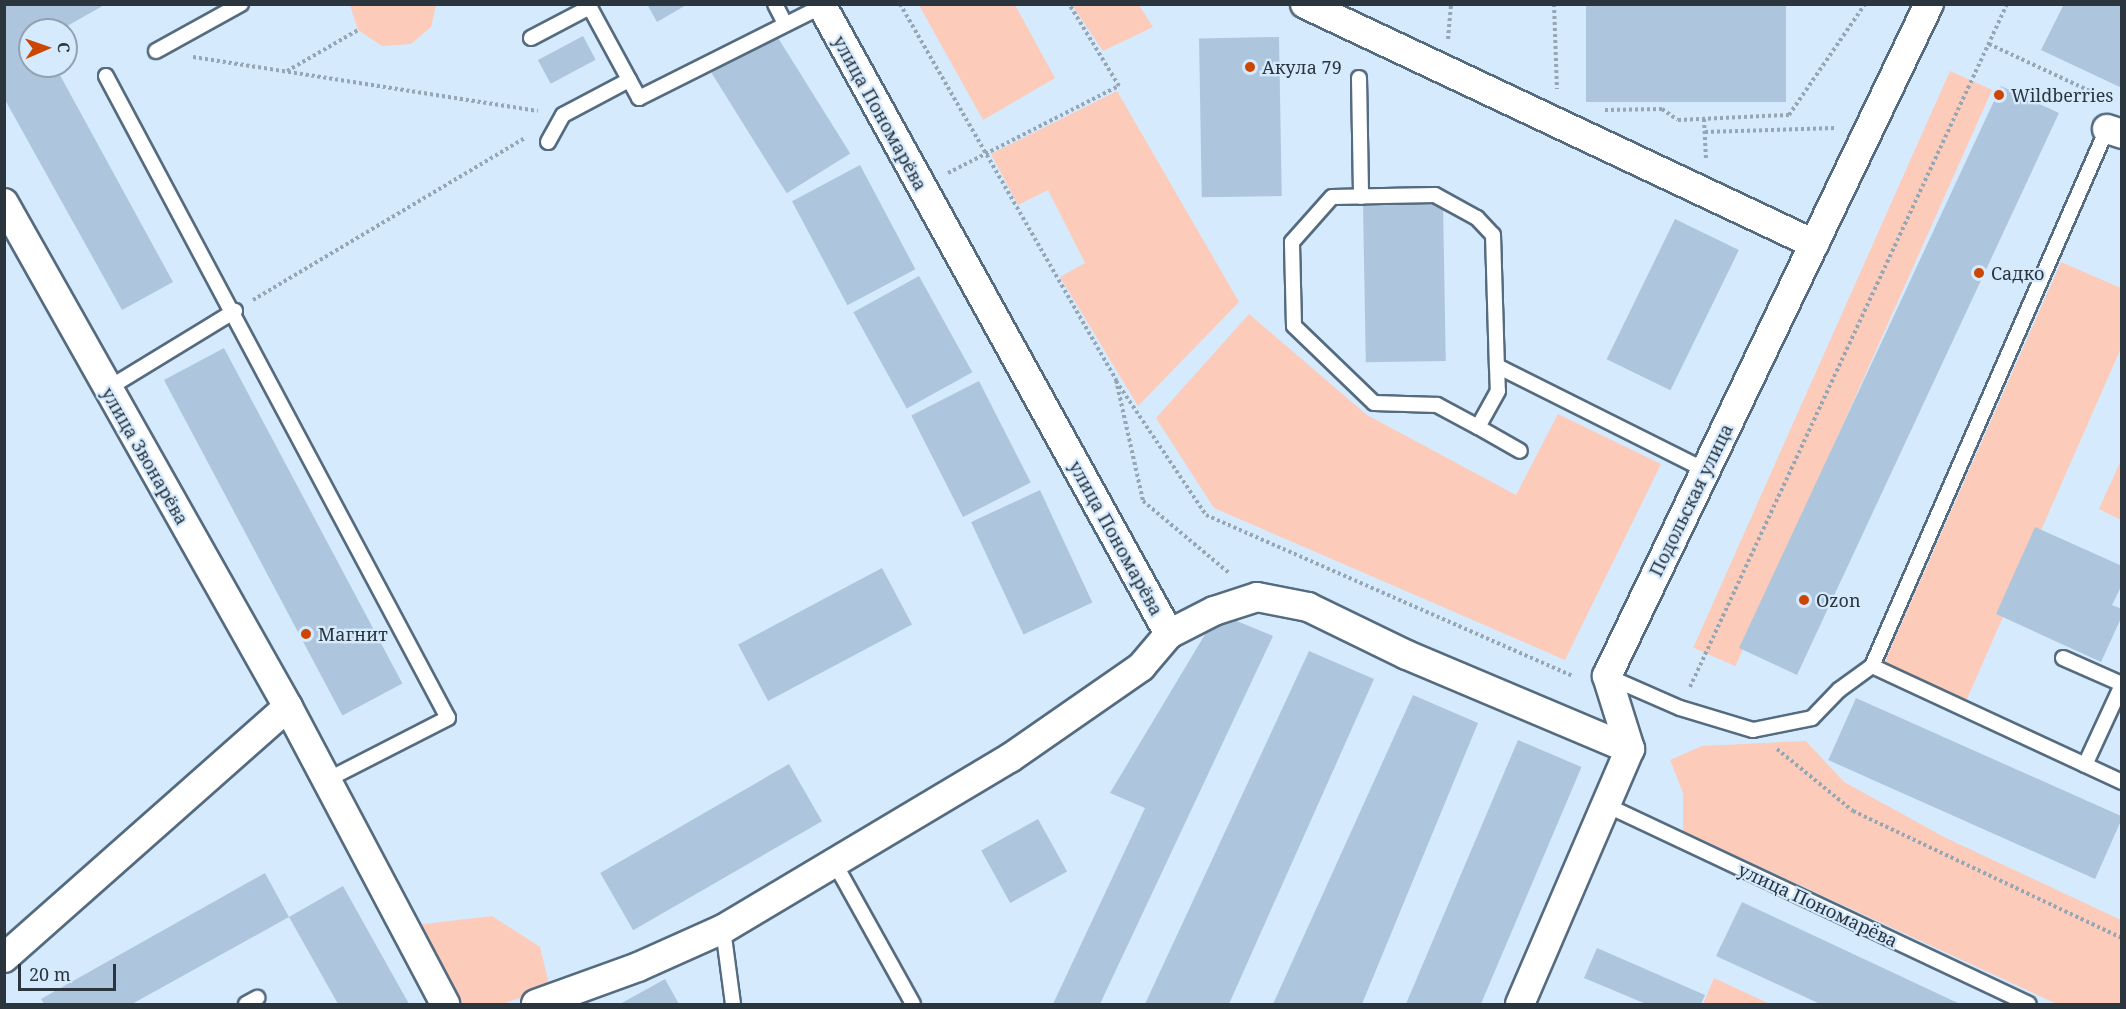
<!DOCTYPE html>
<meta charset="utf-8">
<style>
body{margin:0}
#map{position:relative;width:2126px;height:1009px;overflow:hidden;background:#d5eafd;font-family:"Noto Serif",serif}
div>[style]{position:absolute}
.green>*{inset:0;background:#fccbba;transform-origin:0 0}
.building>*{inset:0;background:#aec6dd;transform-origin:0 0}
.path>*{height:4px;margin-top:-2px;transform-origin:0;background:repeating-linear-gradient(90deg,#95a6b5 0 3px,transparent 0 6px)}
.roads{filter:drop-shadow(2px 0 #556b7f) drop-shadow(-2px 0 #556b7f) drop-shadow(0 2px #556b7f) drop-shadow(0 -2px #556b7f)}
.service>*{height:14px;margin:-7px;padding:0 7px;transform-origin:7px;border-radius:7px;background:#fff}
.minor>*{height:28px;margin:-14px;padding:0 14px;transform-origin:14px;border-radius:14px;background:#fff}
.dots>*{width:16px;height:16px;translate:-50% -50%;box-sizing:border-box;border:3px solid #d5eafd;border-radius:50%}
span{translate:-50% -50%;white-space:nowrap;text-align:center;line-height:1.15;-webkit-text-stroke:4.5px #d5eafd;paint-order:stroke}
.poi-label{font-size:18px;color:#2b353e}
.left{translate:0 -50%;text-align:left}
.street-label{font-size:18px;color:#2b353e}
.frame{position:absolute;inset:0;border:6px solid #2b353e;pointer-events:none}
.north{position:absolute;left:18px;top:18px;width:60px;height:60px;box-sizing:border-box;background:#d5eafd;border:2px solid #91a2b1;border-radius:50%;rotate:88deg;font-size:16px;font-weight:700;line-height:24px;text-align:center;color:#2b353e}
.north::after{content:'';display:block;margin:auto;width:21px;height:27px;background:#cc4603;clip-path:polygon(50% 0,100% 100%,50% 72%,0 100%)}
.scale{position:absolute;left:18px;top:964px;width:98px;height:27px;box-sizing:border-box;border:3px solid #2b353e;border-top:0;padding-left:8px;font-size:18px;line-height:21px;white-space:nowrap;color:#2b353e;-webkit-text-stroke:4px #d5eafd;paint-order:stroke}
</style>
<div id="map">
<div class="green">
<i style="clip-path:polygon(350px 5px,350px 4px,436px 5px,431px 27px,411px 44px,382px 46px,358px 30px)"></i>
<i style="clip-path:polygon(919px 5px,1015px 5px,1055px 78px,983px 120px)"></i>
<i style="clip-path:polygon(1072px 5px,1139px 5px,1153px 27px,1103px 51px)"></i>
<i style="left:1950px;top:71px;width:46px;height:631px;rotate:24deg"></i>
<i style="clip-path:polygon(1117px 91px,1239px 302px,1138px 406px,1060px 277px,1085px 263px,1048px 190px,1018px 205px,991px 154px)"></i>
<i style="clip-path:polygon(2061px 262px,2121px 288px,2121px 348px,1963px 708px,1881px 670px)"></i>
<i style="clip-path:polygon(1249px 314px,1367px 415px,1516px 495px,1558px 414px,1661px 464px,1565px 660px,1214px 508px,1156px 418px)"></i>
<i style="clip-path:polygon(2121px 460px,2122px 520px,2121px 520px,2099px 509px)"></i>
<i style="clip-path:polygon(1806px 741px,1844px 782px,1946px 838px,2121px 920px,2121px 1004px,2057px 1004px,1683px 831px,1683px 793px,1670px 760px,1702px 746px)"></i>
<i style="clip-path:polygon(492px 916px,540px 947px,550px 988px,502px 1004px,459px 1004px,416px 925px)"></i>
<i style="clip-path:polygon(1714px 978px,1770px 1004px,1703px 1004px)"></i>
</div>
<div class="building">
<i style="clip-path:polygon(4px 4px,106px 4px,60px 30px,30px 30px,30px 66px,55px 66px,173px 282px,122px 310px,4px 98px)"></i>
<i style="clip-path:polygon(647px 4px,688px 4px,657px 22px)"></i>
<i style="left:1586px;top:4px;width:200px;height:98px"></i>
<i style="clip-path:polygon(2064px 4px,2122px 6px,2122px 88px,2041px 50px)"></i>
<i style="left:775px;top:33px;width:142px;height:75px;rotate:58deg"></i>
<i style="left:583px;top:36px;width:27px;height:51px;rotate:62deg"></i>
<i style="left:1279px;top:37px;width:159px;height:80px;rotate:89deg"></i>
<i style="left:2001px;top:86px;width:64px;height:620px;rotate:25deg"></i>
<i style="left:860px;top:165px;width:118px;height:77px;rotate:62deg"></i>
<i style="left:1443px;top:203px;width:158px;height:80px;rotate:89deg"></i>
<i style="left:1675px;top:219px;width:71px;height:156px;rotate:26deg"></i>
<i style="left:919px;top:276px;width:110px;height:75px;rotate:61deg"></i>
<i style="left:224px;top:348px;width:380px;height:68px;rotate:62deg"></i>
<i style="left:979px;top:381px;width:114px;height:76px;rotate:63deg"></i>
<i style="left:1040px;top:490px;width:124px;height:76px;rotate:65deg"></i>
<i style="clip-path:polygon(2035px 527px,2122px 566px,2122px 585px,2112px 605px,2122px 609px,2122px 616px,2101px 662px,1996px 614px)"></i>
<i style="left:882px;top:568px;width:64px;height:163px;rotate:62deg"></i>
<i style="clip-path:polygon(1232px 619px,1273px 636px,1100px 1004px,1053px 1004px,1145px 808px,1110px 793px,1207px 631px)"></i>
<i style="clip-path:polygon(1309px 651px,1374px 679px,1229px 1004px,1145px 1004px)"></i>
<i style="clip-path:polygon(1413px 695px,1478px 723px,1362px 1004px,1273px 1004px)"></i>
<i style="left:1856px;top:698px;width:292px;height:68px;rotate:24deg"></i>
<i style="left:1518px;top:740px;width:69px;height:288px;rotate:23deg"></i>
<i style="left:789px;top:764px;width:66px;height:218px;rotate:60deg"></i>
<i style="left:1038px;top:819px;width:60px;height:65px;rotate:61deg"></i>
<i style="clip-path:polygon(265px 873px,289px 917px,343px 886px,409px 1004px,338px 1004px,289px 917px,132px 1004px,44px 1004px,41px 999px)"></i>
<i style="clip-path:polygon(1742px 902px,1960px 1004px,1820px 1004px,1716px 956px)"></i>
<i style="clip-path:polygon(1597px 948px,1705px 995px,1701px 1004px,1646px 1004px,1584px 978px)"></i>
<i style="clip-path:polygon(665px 979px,679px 1004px,620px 1004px)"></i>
</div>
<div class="path">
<i style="left:900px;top:4px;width:434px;rotate:60.1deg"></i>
<i style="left:1116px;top:380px;width:124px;rotate:77.4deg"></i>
<i style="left:1143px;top:501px;width:112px;rotate:39.9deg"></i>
<i style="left:1554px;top:4px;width:85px;rotate:88deg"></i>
<i style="left:1448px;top:39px;width:35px;rotate:-85deg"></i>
<i style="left:1989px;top:44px;width:128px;rotate:25deg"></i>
<i style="left:193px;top:57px;width:349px;rotate:8.9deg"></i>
<i style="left:287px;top:71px;width:82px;rotate:-30deg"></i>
<i style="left:1605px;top:110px;width:57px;rotate:-1deg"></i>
<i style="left:1662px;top:109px;width:19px;rotate:35deg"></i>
<i style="left:1678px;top:120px;width:111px;rotate:-2.6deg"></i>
<i style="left:1789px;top:115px;width:135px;rotate:-55.6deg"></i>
<i style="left:1704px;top:119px;width:41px;rotate:87.2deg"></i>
<i style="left:1705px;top:132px;width:131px;rotate:-1.7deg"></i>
<i style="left:948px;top:173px;width:192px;rotate:-27deg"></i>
<i style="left:1119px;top:86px;width:96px;rotate:-121.4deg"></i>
<i style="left:253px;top:300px;width:317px;rotate:-30.8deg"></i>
<i style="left:1116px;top:381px;width:161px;rotate:56.1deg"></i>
<i style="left:1206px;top:515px;width:399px;rotate:23.7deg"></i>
<i style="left:1690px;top:687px;width:753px;rotate:-65.1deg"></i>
<i style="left:1777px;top:749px;width:98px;rotate:39.2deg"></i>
<i style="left:1853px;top:811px;width:297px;rotate:25.3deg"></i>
</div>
<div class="roads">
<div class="service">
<i style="left:588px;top:4px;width:107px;rotate:61.5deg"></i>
<i style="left:639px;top:98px;width:203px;rotate:-26.6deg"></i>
<i style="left:775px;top:4px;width:22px;rotate:63deg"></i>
<i style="left:531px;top:38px;width:67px;rotate:-27.7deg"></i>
<i style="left:156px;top:51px;width:97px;rotate:-28.9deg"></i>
<i style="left:106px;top:76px;width:727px;rotate:61.96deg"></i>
<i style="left:448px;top:718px;width:138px;rotate:152.9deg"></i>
<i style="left:1359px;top:78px;width:119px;rotate:89deg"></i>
<i style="left:548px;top:142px;width:31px;rotate:-61deg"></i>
<i style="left:563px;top:115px;width:75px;rotate:-27.9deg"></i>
<i style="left:1497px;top:366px;width:25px;rotate:88deg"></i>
<i style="left:1498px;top:391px;width:41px;rotate:119.1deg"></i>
<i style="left:1478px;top:427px;width:47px;rotate:-151.8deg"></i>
<i style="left:1437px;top:405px;width:63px;rotate:-178.2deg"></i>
<i style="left:1374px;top:403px;width:111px;rotate:-136.1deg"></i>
<i style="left:1294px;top:326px;width:84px;rotate:-91.4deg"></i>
<i style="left:1292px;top:242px;width:60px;rotate:-48.4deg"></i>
<i style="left:1332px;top:197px;width:103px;rotate:-1.1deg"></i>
<i style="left:1435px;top:195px;width:48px;rotate:28.7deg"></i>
<i style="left:1477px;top:218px;width:23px;rotate:47deg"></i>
<i style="left:1493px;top:235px;width:131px;rotate:88.3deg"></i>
<i style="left:1497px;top:366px;width:233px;rotate:26.6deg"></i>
<i style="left:107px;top:389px;width:150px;rotate:-31.4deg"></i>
<i style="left:1478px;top:427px;width:48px;rotate:29.7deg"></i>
<i style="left:2063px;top:658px;width:64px;rotate:23.8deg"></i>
<i style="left:1872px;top:666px;width:276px;rotate:24.9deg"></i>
<i style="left:1609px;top:677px;width:77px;rotate:23.6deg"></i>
<i style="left:1680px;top:708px;width:76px;rotate:16.8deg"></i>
<i style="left:1753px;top:730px;width:60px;rotate:-11.5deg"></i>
<i style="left:1812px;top:718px;width:39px;rotate:-46deg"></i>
<i style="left:1839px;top:690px;width:41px;rotate:-36deg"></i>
<i style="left:1872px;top:666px;width:586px;rotate:-66.37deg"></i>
<i style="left:2085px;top:765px;width:88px;rotate:-65.2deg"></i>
<i style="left:1606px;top:805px;width:467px;rotate:25.2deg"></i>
<i style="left:834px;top:862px;width:162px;rotate:60.9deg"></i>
<i style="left:723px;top:929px;width:76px;rotate:82.4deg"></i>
<i style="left:246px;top:1004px;width:13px;rotate:-29deg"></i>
</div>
<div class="minor">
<i style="left:821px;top:4px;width:720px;rotate:61.08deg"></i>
<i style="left:1305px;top:4px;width:563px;rotate:25.24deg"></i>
<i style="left:2107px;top:129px;width:16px;rotate:18deg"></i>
<i style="left:4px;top:203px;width:579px;rotate:60.6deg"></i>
<i style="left:288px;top:707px;width:336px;rotate:62.1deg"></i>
<i style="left:4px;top:958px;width:379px;rotate:-41.5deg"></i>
<i style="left:536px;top:1004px;width:109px;rotate:-19.9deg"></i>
<i style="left:638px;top:967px;width:93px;rotate:-24.1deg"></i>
<i style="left:723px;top:929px;width:334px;rotate:-30.8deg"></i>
<i style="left:1010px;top:758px;width:160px;rotate:-34.8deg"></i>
<i style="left:1141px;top:667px;width:43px;rotate:-49.7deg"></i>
<i style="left:1169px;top:634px;width:51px;rotate:-27.1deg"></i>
<i style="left:1214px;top:611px;width:45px;rotate:-18deg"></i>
<i style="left:1257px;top:597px;width:52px;rotate:11.1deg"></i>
<i style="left:1308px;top:607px;width:110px;rotate:25.9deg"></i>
<i style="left:1407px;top:655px;width:242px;rotate:22.9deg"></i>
<i style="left:1520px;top:1004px;width:278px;rotate:-66.7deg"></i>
<i style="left:1630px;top:749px;width:77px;rotate:-107.5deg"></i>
<i style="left:1607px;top:676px;width:745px;rotate:-64.4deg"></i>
</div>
</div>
<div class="dots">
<i style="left:1250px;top:67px;background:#cc4603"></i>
<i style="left:1999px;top:95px;background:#cc4603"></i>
<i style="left:1979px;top:273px;background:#cc4603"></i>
<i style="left:1804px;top:600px;background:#cc4603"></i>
<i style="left:306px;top:634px;background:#cc4603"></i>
</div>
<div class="poi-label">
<span class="left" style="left:1262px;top:67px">Акула 79</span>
<span class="left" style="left:2011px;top:95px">Wildberries</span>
<span class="left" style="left:1991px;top:273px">Садко</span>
<span class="left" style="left:1816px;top:600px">Ozon</span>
<span class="left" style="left:318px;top:634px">Магнит</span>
</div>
<div class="street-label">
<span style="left:880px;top:113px;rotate:61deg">улица Пономарёва</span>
<span style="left:145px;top:456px;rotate:60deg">улица Звонарёва</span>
<span style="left:1691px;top:500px;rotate:-64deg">Подольская улица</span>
<span style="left:1116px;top:538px;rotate:61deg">улица Пономарёва</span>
<span style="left:1818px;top:905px;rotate:25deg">улица Пономарёва</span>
</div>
<div class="frame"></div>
<div class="north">С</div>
<div class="scale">20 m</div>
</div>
